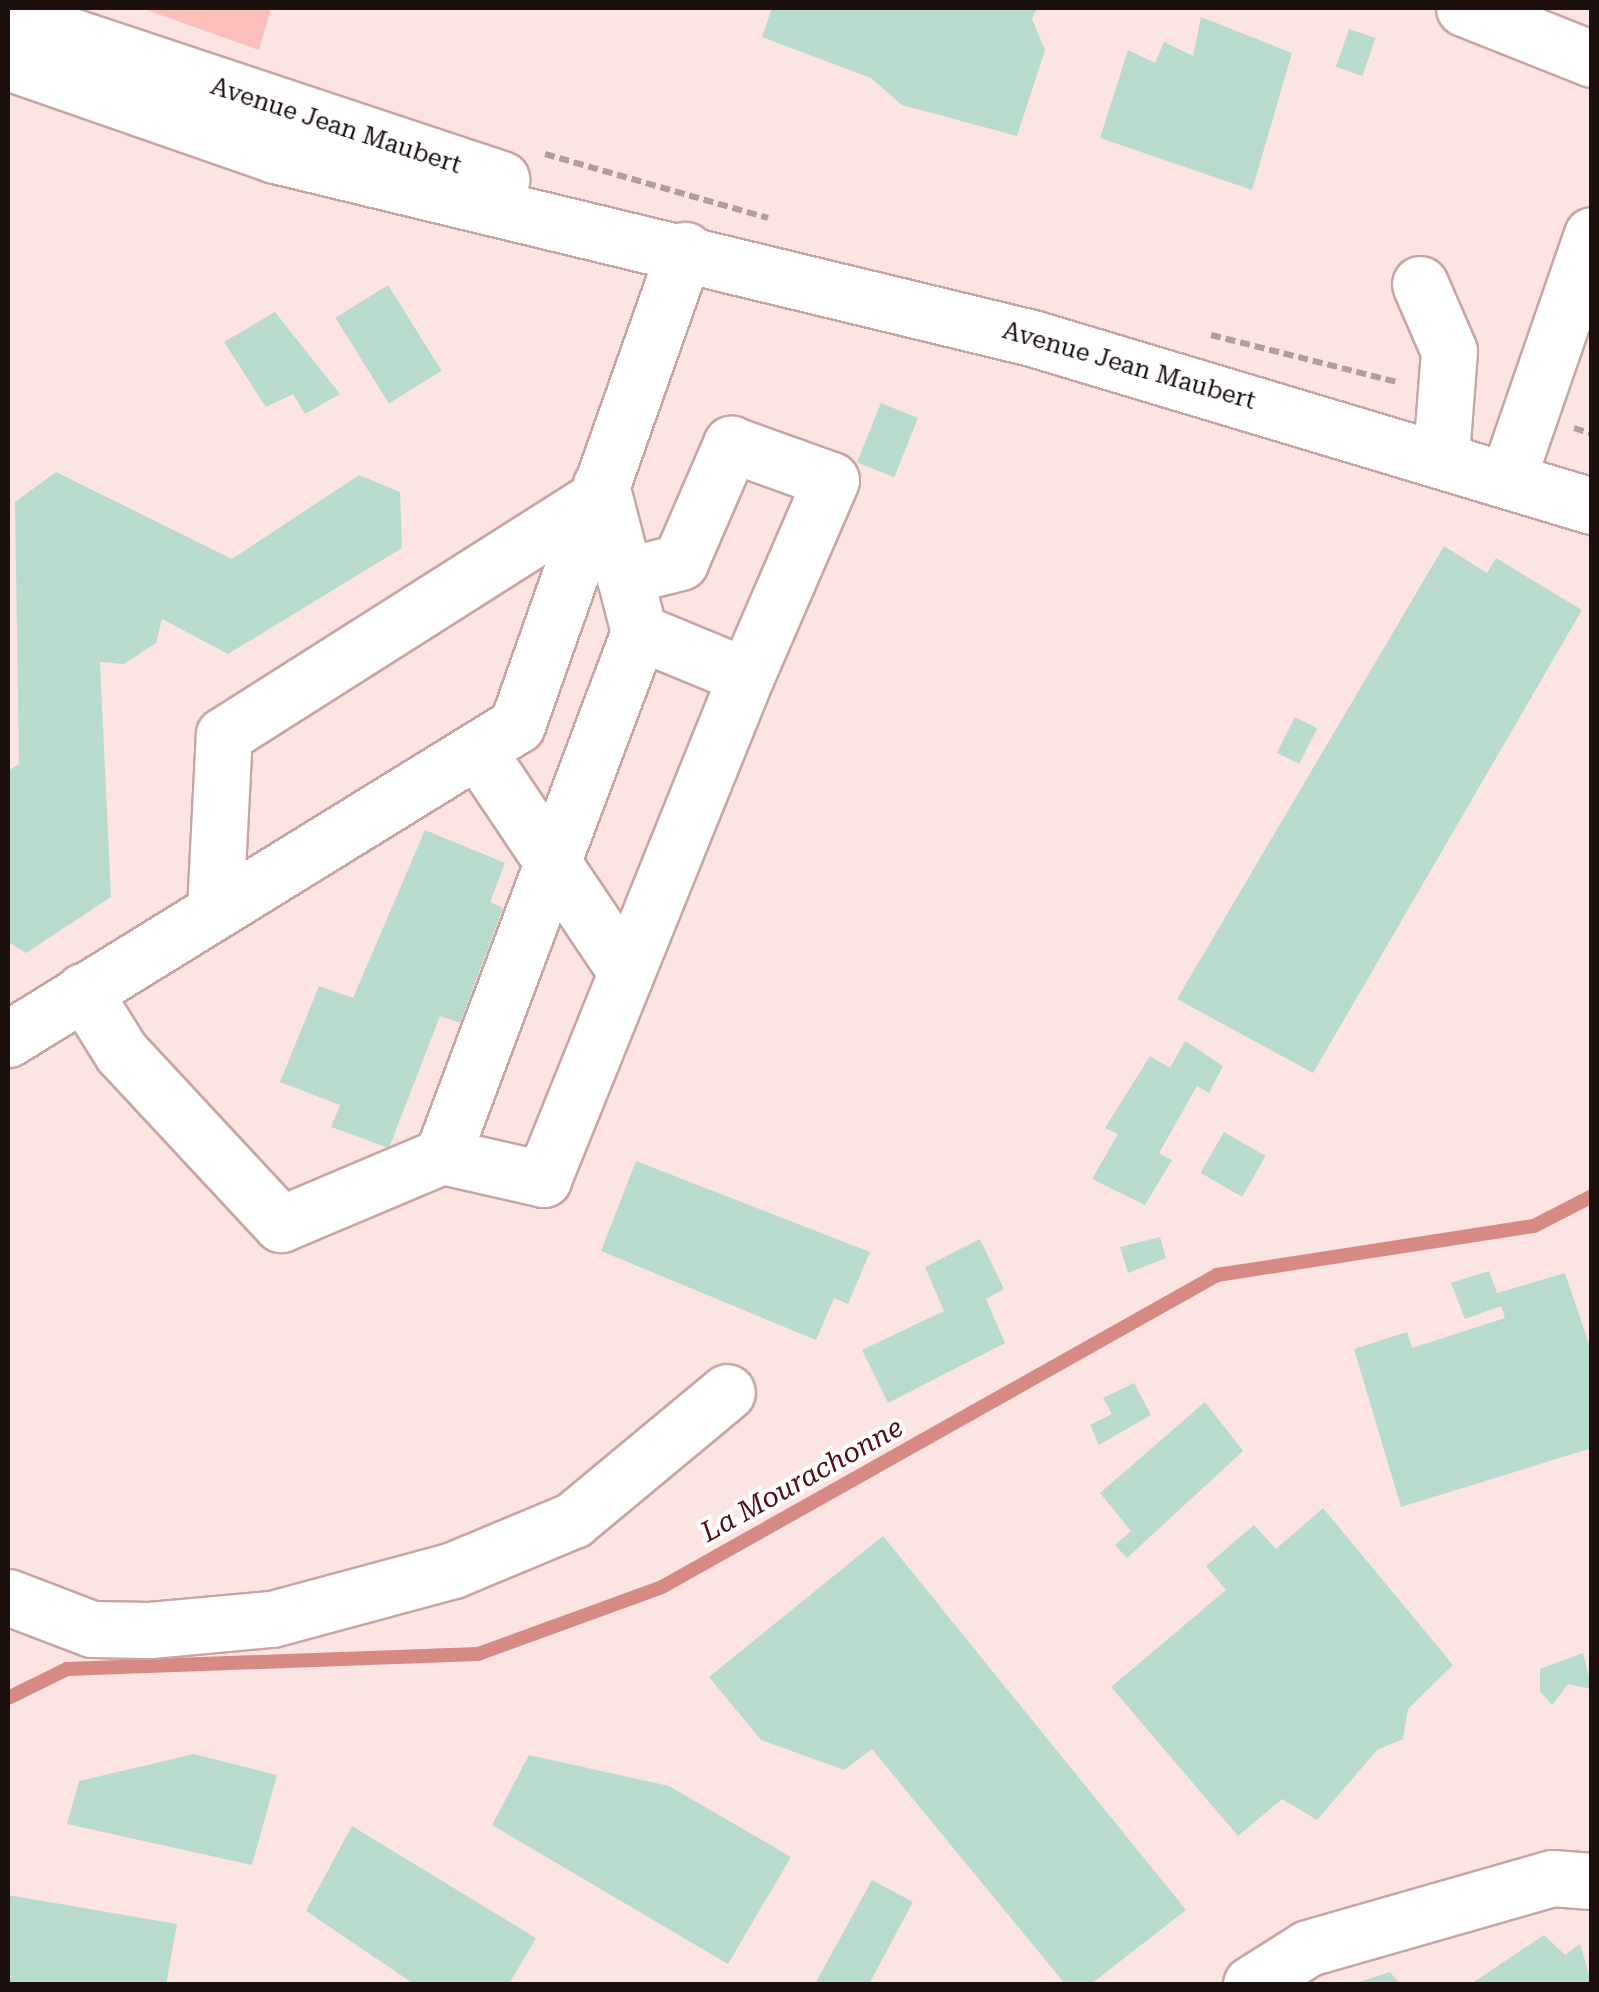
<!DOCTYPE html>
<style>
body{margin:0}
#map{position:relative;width:1599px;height:1992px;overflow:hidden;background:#fbe4e2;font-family:"Roboto Serif",serif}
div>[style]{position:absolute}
.green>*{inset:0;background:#fabfba}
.stream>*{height:14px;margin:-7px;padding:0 7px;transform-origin:7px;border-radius:7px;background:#d78984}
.building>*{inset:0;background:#b8dbce;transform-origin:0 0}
.path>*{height:6px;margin-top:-3px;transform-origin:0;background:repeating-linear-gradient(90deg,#b19e9c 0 10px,transparent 0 15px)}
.roads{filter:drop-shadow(2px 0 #c8a5a2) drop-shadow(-2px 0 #c8a5a2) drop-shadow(0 2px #c8a5a2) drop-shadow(0 -2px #c8a5a2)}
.minor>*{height:55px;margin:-27.5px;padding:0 27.5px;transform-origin:27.5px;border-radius:27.5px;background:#fff}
.major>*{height:55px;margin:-27.5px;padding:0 27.5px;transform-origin:27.5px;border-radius:27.5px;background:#fff}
span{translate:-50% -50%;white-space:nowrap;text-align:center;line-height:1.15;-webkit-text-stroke:8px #fff;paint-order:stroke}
.street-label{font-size:25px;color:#1c100f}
.water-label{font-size:28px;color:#530e11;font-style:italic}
.frame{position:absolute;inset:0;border:10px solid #1c100f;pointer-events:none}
</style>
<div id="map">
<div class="green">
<i style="clip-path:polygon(141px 8px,271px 8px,259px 50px)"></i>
</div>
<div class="stream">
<i style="left:8px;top:1698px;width:66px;rotate:-26.2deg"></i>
<i style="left:67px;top:1669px;width:411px;rotate:-2.1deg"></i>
<i style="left:478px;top:1654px;width:196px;rotate:-20deg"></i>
<i style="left:662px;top:1587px;width:637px;rotate:-29.34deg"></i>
<i style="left:1217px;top:1275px;width:321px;rotate:-8.8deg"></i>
<i style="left:1534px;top:1226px;width:65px;rotate:-27.3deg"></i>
</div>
<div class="building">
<i style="clip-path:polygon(772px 8px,1037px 8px,1032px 19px,1045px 50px,1017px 136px,902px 105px,871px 78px,762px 37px)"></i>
<i style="clip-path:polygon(1201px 17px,1292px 53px,1252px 190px,1100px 138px,1128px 50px,1155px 63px,1164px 42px,1193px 56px)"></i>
<i style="left:1349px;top:29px;width:28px;height:40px;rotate:19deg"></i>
<i style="left:388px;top:285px;width:101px;height:62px;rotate:58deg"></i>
<i style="clip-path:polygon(275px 312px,340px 394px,305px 414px,293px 394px,266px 407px,224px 342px)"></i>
<i style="left:881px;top:403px;width:40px;height:64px;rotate:22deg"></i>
<i style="clip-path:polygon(56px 472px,232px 559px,359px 475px,400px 492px,402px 548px,228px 654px,162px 619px,156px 643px,124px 664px,100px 662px,111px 897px,26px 953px,8px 942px,8px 771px,19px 764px,15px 502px)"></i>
<i style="clip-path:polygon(1444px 546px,1487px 573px,1496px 558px,1582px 610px,1313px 1073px,1177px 999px)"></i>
<i style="left:1295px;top:717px;width:25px;height:40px;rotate:27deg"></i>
<i style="clip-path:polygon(425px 830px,505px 863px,490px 902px,503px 908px,460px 1023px,440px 1016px,389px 1148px,331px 1127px,340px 1105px,280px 1082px,319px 986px,353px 998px)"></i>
<i style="clip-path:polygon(1185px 1041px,1223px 1066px,1209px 1093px,1197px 1086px,1159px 1153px,1172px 1160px,1145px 1205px,1092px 1179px,1118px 1134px,1105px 1128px,1150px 1056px,1170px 1068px)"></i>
<i style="left:1224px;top:1132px;width:48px;height:47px;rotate:30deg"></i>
<i style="clip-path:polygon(636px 1161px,870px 1252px,848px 1304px,834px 1298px,816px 1340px,601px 1251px)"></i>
<i style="clip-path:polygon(1160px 1237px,1166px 1258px,1128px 1273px,1120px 1247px)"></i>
<i style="clip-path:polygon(980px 1239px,1004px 1289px,986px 1299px,1005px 1343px,888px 1403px,862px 1350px,944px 1311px,925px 1267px)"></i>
<i style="clip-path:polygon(1489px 1271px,1497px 1293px,1565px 1273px,1592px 1353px,1592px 1448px,1401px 1507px,1354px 1349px,1407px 1332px,1412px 1348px,1505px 1318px,1501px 1306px,1465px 1319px,1451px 1283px)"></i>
<i style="clip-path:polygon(1134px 1383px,1151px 1415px,1099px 1445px,1090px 1425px,1112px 1414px,1103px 1398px)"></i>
<i style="clip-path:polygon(1205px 1402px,1243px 1451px,1127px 1558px,1115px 1545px,1131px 1531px,1100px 1493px)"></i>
<i style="clip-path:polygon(1323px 1508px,1453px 1665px,1408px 1709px,1403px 1739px,1377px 1750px,1317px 1820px,1282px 1799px,1238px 1836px,1111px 1687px,1226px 1590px,1206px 1566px,1254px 1525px,1276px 1549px)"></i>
<i style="clip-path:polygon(883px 1536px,1186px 1910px,1091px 1984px,1065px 1984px,872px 1749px,844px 1770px,761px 1740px,709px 1677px)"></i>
<i style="clip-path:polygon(1583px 1653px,1592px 1689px,1568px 1684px,1552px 1705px,1540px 1691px,1540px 1669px)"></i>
<i style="clip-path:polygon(194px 1754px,277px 1775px,252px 1865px,67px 1824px,79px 1781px)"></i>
<i style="clip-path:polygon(529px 1755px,669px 1786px,791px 1857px,728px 1964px,492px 1825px)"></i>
<i style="clip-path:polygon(352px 1826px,536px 1938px,509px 1984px,414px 1984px,306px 1911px)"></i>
<i style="clip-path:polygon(872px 1880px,913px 1902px,869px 1984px,815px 1984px)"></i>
<i style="clip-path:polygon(8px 1895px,177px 1924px,166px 1984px,8px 1984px)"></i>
<i style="clip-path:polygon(1544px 1935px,1565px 1955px,1580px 1944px,1592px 1984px,1471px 1984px)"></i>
<i style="clip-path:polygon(1390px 1972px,1400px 1984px,1353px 1984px)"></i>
</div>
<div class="path">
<i style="left:545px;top:154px;width:232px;rotate:16deg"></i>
<i style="left:1211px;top:335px;width:192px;rotate:14.2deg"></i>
<i style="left:1574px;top:428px;width:19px;rotate:18deg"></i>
</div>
<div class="roads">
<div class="minor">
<i style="left:1464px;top:8px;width:138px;rotate:21.7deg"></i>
<i style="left:1420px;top:284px;width:73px;rotate:66.6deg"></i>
<i style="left:1449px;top:351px;width:103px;rotate:94.4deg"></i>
<i style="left:1508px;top:477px;width:256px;rotate:-70.9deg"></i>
<i style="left:624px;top:576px;width:58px;rotate:-14deg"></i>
<i style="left:680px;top:562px;width:129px;rotate:-66.6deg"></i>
<i style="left:731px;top:444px;width:106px;rotate:19.8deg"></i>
<i style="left:831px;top:480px;width:214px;rotate:113.4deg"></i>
<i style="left:477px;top:750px;width:260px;rotate:56.1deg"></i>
<i style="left:215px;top:910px;width:175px;rotate:-87.1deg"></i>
<i style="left:224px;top:735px;width:439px;rotate:-32.4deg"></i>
<i style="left:83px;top:991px;width:72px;rotate:58.1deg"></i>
<i style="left:121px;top:1052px;width:235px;rotate:47.1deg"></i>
<i style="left:281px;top:1224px;width:175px;rotate:-22.9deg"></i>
<i style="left:442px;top:1156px;width:104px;rotate:12.8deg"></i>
<i style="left:543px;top:1179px;width:542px;rotate:-68.02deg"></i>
<i style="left:746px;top:676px;width:116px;rotate:-157.6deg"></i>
<i style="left:8px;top:1039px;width:598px;rotate:-31.67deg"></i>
<i style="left:517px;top:725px;width:504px;rotate:-70.52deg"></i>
<i style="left:442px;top:1156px;width:560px;rotate:-69.4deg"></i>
<i style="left:639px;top:632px;width:152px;rotate:-104.5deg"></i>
<i style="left:8px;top:1597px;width:90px;rotate:20.9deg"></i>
<i style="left:92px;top:1629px;width:58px;rotate:1deg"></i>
<i style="left:150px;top:1630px;width:122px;rotate:-5.2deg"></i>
<i style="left:272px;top:1619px;width:188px;rotate:-15.1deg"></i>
<i style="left:453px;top:1570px;width:130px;rotate:-22.6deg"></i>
<i style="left:573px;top:1520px;width:200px;rotate:-39.7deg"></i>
<i style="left:1251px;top:1984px;width:67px;rotate:-32.3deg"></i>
<i style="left:1308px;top:1948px;width:254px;rotate:-16deg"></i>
<i style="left:1552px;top:1878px;width:40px;rotate:4.3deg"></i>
</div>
<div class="major">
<i style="left:8px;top:15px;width:520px;rotate:18.4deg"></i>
<i style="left:8px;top:62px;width:283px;rotate:19.2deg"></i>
<i style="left:275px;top:155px;width:779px;rotate:13.59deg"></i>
<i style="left:1032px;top:338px;width:585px;rotate:16.7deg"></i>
</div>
</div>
<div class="street-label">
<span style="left:336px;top:126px;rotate:18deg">Avenue Jean Maubert</span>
<span style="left:1129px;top:366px;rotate:16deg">Avenue Jean Maubert</span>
</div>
<div class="water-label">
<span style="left:802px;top:1480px;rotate:-29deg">La Mourachonne</span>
</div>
<div class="frame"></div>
</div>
